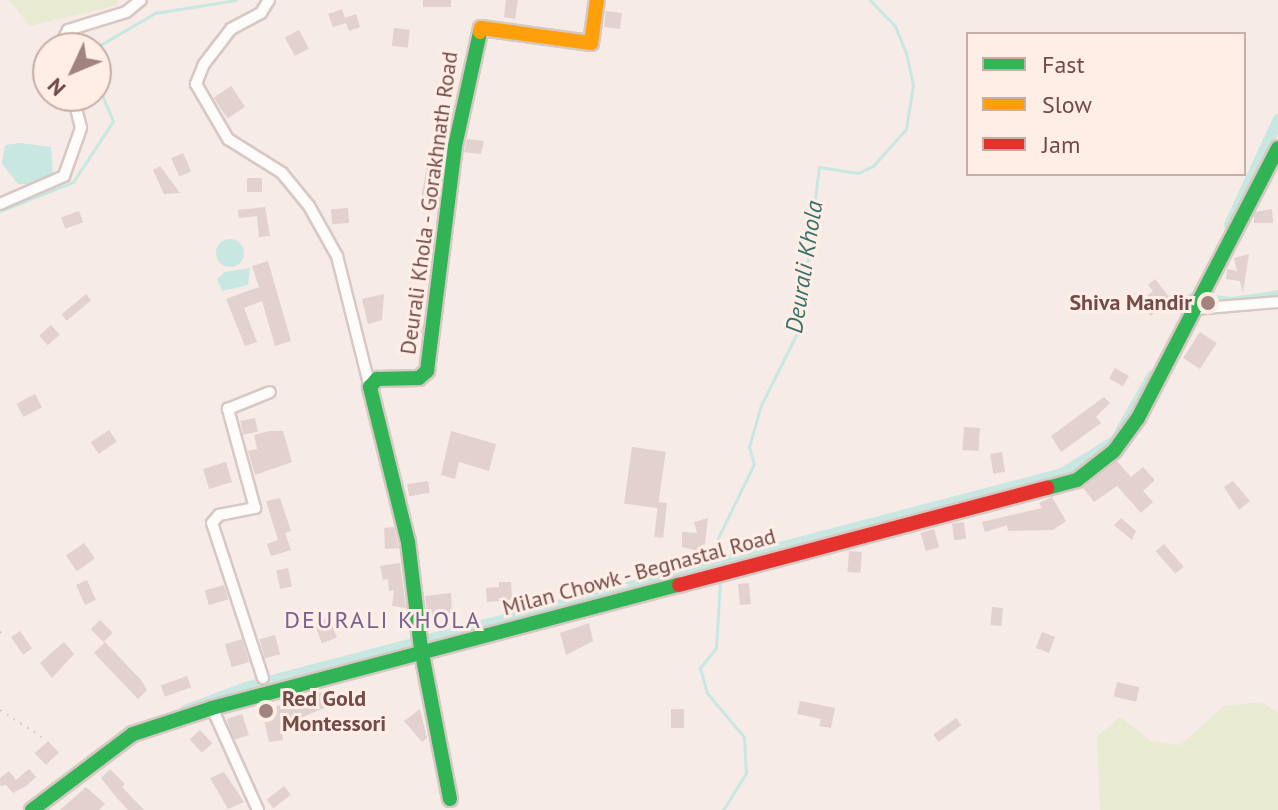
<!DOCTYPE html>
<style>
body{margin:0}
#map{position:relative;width:1278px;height:810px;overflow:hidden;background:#f6ebe6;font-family:"PT Sans",sans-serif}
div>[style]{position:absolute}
.green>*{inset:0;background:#e8ead1}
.water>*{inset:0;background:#c8e7e1}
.round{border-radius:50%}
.stream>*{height:3px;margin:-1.5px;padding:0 1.5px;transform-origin:1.5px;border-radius:1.5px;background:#c8e7e1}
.canal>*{height:11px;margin:-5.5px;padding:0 5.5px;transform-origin:5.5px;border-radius:5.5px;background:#c8e7e1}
.building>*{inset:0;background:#e2d1ce;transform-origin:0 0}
.path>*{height:2px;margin-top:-1px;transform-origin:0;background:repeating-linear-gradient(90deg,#d7cbc9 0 2px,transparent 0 8px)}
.roads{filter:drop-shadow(2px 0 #d7c8c4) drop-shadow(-2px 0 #d7c8c4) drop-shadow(0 2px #d7c8c4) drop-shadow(0 -2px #d7c8c4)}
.street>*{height:10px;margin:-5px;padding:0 5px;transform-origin:5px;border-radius:5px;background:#fefcfb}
.fast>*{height:14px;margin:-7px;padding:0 7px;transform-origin:7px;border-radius:7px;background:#30b455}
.slow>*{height:14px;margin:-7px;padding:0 7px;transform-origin:7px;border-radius:7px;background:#ff9f0a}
.jam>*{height:14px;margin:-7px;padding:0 7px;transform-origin:7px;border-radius:7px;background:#e5322d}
.dots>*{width:22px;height:22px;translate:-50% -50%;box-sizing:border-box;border:4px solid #ffeee6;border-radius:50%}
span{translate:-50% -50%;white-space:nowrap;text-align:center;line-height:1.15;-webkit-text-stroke:6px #ffeee6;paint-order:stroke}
.street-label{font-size:22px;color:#734b47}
.poi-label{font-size:22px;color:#734b47;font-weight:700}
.right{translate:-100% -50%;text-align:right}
.left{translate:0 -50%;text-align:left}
.water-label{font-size:24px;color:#38726b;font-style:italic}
.neighbourhood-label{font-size:24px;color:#766396;letter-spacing:2px}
.legend{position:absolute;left:966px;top:32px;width:280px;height:144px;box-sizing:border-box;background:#ffeee6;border:2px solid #c7ada6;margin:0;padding:10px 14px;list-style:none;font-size:24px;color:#734b47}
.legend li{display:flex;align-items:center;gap:16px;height:40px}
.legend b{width:40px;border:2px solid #c7ada6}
.north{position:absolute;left:32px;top:32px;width:80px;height:80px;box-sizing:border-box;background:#ffeee6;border:2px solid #c7ada6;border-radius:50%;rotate:226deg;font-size:22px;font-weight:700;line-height:32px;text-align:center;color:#734b47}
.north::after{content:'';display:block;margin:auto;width:28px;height:36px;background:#a1837f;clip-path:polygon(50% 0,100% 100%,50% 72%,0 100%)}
</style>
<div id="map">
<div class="green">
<i style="clip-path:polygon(9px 0,118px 0,118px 5px,30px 26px)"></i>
<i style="clip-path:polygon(1261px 702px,1278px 713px,1278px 810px,1100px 810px,1097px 737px,1120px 717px,1151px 741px,1180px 745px,1224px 706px)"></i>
</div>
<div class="water">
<i style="clip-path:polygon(20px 143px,51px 147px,53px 176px,36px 184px,18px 184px,2px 164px,5px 145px)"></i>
<i class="round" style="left:216px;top:239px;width:28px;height:28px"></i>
<i style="clip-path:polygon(250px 268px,248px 285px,222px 291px,217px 279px,225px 272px)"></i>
</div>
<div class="stream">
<i style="left:95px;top:48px;width:69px;rotate:-30.3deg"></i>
<i style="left:155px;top:13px;width:82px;rotate:-9.1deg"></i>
<i style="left:0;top:211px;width:79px;rotate:-21.7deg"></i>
<i style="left:73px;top:182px;width:73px;rotate:-56.7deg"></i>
<i style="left:113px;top:121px;width:43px;rotate:-113deg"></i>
<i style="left:719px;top:569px;width:31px;rotate:-92deg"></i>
<i style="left:718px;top:538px;width:82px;rotate:-64.1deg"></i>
<i style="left:754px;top:464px;width:18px;rotate:-106deg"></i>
<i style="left:749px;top:447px;width:44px;rotate:-74.1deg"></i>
<i style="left:761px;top:405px;width:85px;rotate:-63.4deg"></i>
<i style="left:799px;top:329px;width:163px;rotate:-83deg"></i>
<i style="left:819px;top:167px;width:39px;rotate:9deg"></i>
<i style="left:858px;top:173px;width:17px;rotate:-25deg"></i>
<i style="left:873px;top:166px;width:50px;rotate:-48.3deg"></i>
<i style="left:906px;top:129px;width:45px;rotate:-81deg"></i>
<i style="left:913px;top:85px;width:33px;rotate:-102deg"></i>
<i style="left:906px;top:53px;width:29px;rotate:-112deg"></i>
<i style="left:895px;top:26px;width:36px;rotate:-134deg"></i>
<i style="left:720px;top:581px;width:67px;rotate:93.4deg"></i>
<i style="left:716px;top:648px;width:26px;rotate:129deg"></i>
<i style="left:700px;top:668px;width:26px;rotate:74deg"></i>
<i style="left:707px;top:693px;width:57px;rotate:49.9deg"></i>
<i style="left:744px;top:737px;width:36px;rotate:87deg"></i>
<i style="left:746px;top:773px;width:44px;rotate:121.9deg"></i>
</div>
<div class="canal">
<i style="left:1229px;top:224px;width:116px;rotate:-65deg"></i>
<i style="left:1192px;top:298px;width:40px;rotate:5.7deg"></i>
<i style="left:1232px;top:302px;width:47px;rotate:-8.7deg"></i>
<i style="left:185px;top:710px;width:64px;rotate:-21deg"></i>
<i style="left:245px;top:687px;width:845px;rotate:-14.68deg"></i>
<i style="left:1062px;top:473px;width:62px;rotate:-31.9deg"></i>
<i style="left:1115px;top:440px;width:75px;rotate:-60.4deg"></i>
</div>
<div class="building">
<i style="left:423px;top:0;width:28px;height:7px"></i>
<i style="clip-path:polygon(506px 0,518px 0,515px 19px,504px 17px)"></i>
<i style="clip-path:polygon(342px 9px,345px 18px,356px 14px,360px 27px,349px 31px,346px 23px,333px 27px,328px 14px)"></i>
<i style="left:606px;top:11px;width:16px;height:16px;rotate:7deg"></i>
<i style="left:394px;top:28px;width:16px;height:18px;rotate:7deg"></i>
<i style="left:299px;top:30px;width:21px;height:16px;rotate:62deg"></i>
<i style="left:231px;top:86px;width:25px;height:21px;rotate:56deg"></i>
<i style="clip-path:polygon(467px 139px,484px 141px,481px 154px,464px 152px)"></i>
<i style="left:183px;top:153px;width:20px;height:13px;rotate:66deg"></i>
<i style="clip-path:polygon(160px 166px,180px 193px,164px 194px,153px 170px)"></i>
<i style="clip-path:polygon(427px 166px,442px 170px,437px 209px,420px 204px)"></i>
<i style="left:247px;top:178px;width:15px;height:14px"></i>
<i style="clip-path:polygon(265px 207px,270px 236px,259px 237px,257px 216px,239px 218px,238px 210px)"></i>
<i style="left:348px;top:208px;width:15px;height:17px;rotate:86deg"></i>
<i style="clip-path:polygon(1272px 209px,1273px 223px,1254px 223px,1254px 212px)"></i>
<i style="left:79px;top:211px;width:12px;height:19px;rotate:70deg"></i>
<i style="clip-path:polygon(1249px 254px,1246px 273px,1243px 293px,1240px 281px,1226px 279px,1227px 269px,1237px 271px,1234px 258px)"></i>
<i style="clip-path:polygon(268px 261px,291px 341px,275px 346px,262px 301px,244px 308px,257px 342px,245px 346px,226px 299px,259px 287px,252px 266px)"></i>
<i style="clip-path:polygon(1155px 279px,1169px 297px,1151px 316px,1140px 302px,1153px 291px,1148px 285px)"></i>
<i style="left:86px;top:294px;width:8px;height:32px;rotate:50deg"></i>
<i style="clip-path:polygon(384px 294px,382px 320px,368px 324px,362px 299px)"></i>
<i style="left:408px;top:322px;width:16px;height:13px;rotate:15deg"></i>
<i style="left:51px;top:325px;width:13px;height:16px;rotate:48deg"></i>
<i style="left:1200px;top:332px;width:20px;height:31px;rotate:33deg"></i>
<i style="left:1115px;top:368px;width:16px;height:12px;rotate:30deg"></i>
<i style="left:35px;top:394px;width:15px;height:21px;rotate:62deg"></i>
<i style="clip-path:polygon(1104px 397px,1110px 403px,1096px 417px,1101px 423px,1061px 452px,1051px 436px)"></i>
<i style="left:255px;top:418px;width:14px;height:15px;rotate:78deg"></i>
<i style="left:964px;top:427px;width:16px;height:23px;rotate:4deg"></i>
<i style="left:109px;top:430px;width:14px;height:22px;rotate:56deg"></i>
<i style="clip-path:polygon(270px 431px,283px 431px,292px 462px,255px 475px,248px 451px,257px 449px,254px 435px)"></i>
<i style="clip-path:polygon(451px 431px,496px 444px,489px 471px,459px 462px,455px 479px,441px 475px)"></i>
<i style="left:632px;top:447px;width:34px;height:57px;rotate:8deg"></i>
<i style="left:1002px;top:452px;width:20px;height:12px;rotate:81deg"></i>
<i style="clip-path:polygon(1117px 461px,1131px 477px,1143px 467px,1155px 480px,1143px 491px,1153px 502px,1141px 513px,1117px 486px,1094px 502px,1083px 488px)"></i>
<i style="left:226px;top:462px;width:21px;height:24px;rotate:73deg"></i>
<i style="left:428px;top:481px;width:12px;height:21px;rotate:81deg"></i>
<i style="clip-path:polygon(1233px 481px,1250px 501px,1239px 510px,1224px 487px)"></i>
<i style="clip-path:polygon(1052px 497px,1066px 521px,1053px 530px,1008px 531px,1007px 525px,985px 532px,982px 522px,1042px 508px,1039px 503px)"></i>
<i style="clip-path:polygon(280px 498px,291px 531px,285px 533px,291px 550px,271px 556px,267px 544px,278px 540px,266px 501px)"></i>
<i style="left:658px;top:502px;width:9px;height:35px;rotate:6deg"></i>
<i style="clip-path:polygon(708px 518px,704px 552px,682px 547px,682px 532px,697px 533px,694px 522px)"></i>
<i style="clip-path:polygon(1121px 518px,1136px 531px,1132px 540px,1114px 525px)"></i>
<i style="left:964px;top:522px;width:17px;height:12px;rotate:83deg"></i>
<i style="clip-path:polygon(394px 527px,399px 548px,385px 549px,384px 528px)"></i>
<i style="left:934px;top:529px;width:19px;height:14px;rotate:74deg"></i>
<i style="left:84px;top:543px;width:19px;height:22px;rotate:55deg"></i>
<i style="left:1164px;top:544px;width:30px;height:11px;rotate:49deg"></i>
<i style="left:849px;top:551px;width:13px;height:21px;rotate:4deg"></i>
<i style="clip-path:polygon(400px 563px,406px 608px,392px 606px,394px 590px,389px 591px,388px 579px,383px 580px,380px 566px)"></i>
<i style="left:288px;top:568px;width:19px;height:12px;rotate:78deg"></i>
<i style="left:87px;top:580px;width:22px;height:12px;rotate:66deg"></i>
<i style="clip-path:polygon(499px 582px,511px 582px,512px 600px,487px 602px,486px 588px,499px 587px)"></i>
<i style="left:749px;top:583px;width:21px;height:11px;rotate:85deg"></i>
<i style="left:224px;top:585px;width:15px;height:20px;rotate:74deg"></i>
<i style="clip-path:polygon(451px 593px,452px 613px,437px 613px,437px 624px,428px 625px,425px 596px)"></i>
<i style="left:992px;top:607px;width:11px;height:18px;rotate:5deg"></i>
<i style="left:329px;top:617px;width:22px;height:16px;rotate:69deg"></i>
<i style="left:100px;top:620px;width:18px;height:13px;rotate:45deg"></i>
<i style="clip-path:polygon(589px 623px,593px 641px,566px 655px,560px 633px)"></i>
<i style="left:20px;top:631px;width:21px;height:11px;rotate:55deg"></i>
<i style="left:1042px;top:632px;width:14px;height:17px;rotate:21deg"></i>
<i style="left:275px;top:635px;width:20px;height:16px;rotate:75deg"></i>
<i style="left:242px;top:639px;width:24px;height:18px;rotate:73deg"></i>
<i style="clip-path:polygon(64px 642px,74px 654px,52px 678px,40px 663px)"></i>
<i style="clip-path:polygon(105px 642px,141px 680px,147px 690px,138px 699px,94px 653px)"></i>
<i style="left:187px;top:676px;width:12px;height:28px;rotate:70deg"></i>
<i style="left:1117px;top:682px;width:23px;height:15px;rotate:13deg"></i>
<i style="clip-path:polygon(322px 692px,326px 707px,281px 727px,283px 740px,269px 742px,262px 711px)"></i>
<i style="clip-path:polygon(800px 701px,835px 708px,831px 728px,819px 726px,821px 719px,797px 714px)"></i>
<i style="clip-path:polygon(420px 709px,427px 738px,422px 742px,404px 721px)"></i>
<i style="left:671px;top:709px;width:13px;height:19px"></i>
<i style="left:242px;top:714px;width:22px;height:16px;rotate:72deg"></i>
<i style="left:956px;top:718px;width:9px;height:28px;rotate:54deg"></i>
<i style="left:200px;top:730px;width:18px;height:14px;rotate:47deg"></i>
<i style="left:48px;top:741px;width:16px;height:18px;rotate:47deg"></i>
<i style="clip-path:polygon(29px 769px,36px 777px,26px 786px,13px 793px,6px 785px,0 786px,0 778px,9px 771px,16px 780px)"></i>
<i style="clip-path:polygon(110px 769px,125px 784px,122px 787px,144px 810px,128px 810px,117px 798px,101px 778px)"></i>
<i style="clip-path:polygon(224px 772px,244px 802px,228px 809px,210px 778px)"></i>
<i style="left:284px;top:786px;width:11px;height:22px;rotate:52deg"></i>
<i style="clip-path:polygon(86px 787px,105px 804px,99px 810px,60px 810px)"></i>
</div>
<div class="path">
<i style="left:0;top:633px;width:4px;rotate:-45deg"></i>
<i style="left:0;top:710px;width:54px;rotate:32.8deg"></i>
</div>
<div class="roads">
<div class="street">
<i style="left:269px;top:0;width:15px;rotate:122deg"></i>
<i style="left:261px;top:13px;width:34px;rotate:152deg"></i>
<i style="left:231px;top:29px;width:44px;rotate:127.6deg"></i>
<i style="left:204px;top:64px;width:22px;rotate:112deg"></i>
<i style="left:196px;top:84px;width:64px;rotate:59.8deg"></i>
<i style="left:228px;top:139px;width:64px;rotate:32.2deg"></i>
<i style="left:282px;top:173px;width:43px;rotate:50.7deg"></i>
<i style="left:309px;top:206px;width:57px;rotate:60.8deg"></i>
<i style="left:337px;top:256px;width:135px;rotate:75.9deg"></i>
<i style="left:59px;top:48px;width:20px;rotate:-63deg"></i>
<i style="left:68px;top:30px;width:61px;rotate:-17.2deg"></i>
<i style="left:126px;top:12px;width:19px;rotate:-39deg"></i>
<i style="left:0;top:204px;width:70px;rotate:-23.6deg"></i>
<i style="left:64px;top:176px;width:51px;rotate:-70.5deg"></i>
<i style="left:81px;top:128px;width:33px;rotate:-104deg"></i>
<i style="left:1193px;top:309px;width:85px;rotate:-4.7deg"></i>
<i style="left:263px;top:678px;width:163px;rotate:-108.2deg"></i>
<i style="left:212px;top:523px;width:11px;rotate:-49deg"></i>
<i style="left:219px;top:515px;width:37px;rotate:-11deg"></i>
<i style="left:255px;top:508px;width:103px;rotate:-105.3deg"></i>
<i style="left:228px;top:409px;width:45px;rotate:-22deg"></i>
<i style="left:212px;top:708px;width:112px;rotate:65.7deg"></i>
</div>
<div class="fast">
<i style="left:1047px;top:488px;width:31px;rotate:-15deg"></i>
<i style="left:1077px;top:480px;width:47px;rotate:-38.1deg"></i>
<i style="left:1114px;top:451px;width:41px;rotate:-54deg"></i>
<i style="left:1138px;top:418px;width:304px;rotate:-62.6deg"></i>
<i style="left:450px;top:799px;width:153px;rotate:-100.9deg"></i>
<i style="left:421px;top:649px;width:108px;rotate:-96.9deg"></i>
<i style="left:408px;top:542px;width:160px;rotate:-103.8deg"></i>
<i style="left:370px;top:387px;width:11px;rotate:-49deg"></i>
<i style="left:377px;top:379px;width:42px;rotate:-1.4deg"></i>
<i style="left:419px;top:378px;width:11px;rotate:-41deg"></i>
<i style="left:427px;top:371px;width:227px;rotate:-82.9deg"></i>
<i style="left:455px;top:146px;width:117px;rotate:-77.6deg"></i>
<i style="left:32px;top:810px;width:126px;rotate:-37deg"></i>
<i style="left:133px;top:734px;width:83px;rotate:-18.2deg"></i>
<i style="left:212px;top:708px;width:483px;rotate:-14.8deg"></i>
</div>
<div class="slow">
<i style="left:480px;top:32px;width:4px;rotate:-76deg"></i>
<i style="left:481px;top:28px;width:111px;rotate:7.8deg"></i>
<i style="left:591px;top:43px;width:43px;rotate:-82.1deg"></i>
</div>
<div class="jam">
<i style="left:679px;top:585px;width:381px;rotate:-14.8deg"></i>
</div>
</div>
<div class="dots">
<i style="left:1208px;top:303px;background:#a1837f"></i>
<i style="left:266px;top:711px;background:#a1837f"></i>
</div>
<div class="street-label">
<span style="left:429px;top:203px;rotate:-82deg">Deurali Khola - Gorakhnath Road</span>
<span style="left:639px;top:572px;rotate:-15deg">Milan Chowk - Begnastal Road</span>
</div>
<div class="poi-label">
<span class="right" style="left:1192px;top:303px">Shiva Mandir</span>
<span class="left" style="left:282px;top:711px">Red Gold<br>Montessori</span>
</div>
<div class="water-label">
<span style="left:804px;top:267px;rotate:-81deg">Deurali Khola</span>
</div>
<div class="neighbourhood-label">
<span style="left:383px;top:620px">DEURALI KHOLA</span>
</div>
<ul class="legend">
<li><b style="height:10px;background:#30b455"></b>Fast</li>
<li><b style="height:10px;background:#ff9f0a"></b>Slow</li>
<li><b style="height:10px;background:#e5322d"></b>Jam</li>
</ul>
<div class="north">N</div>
</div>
